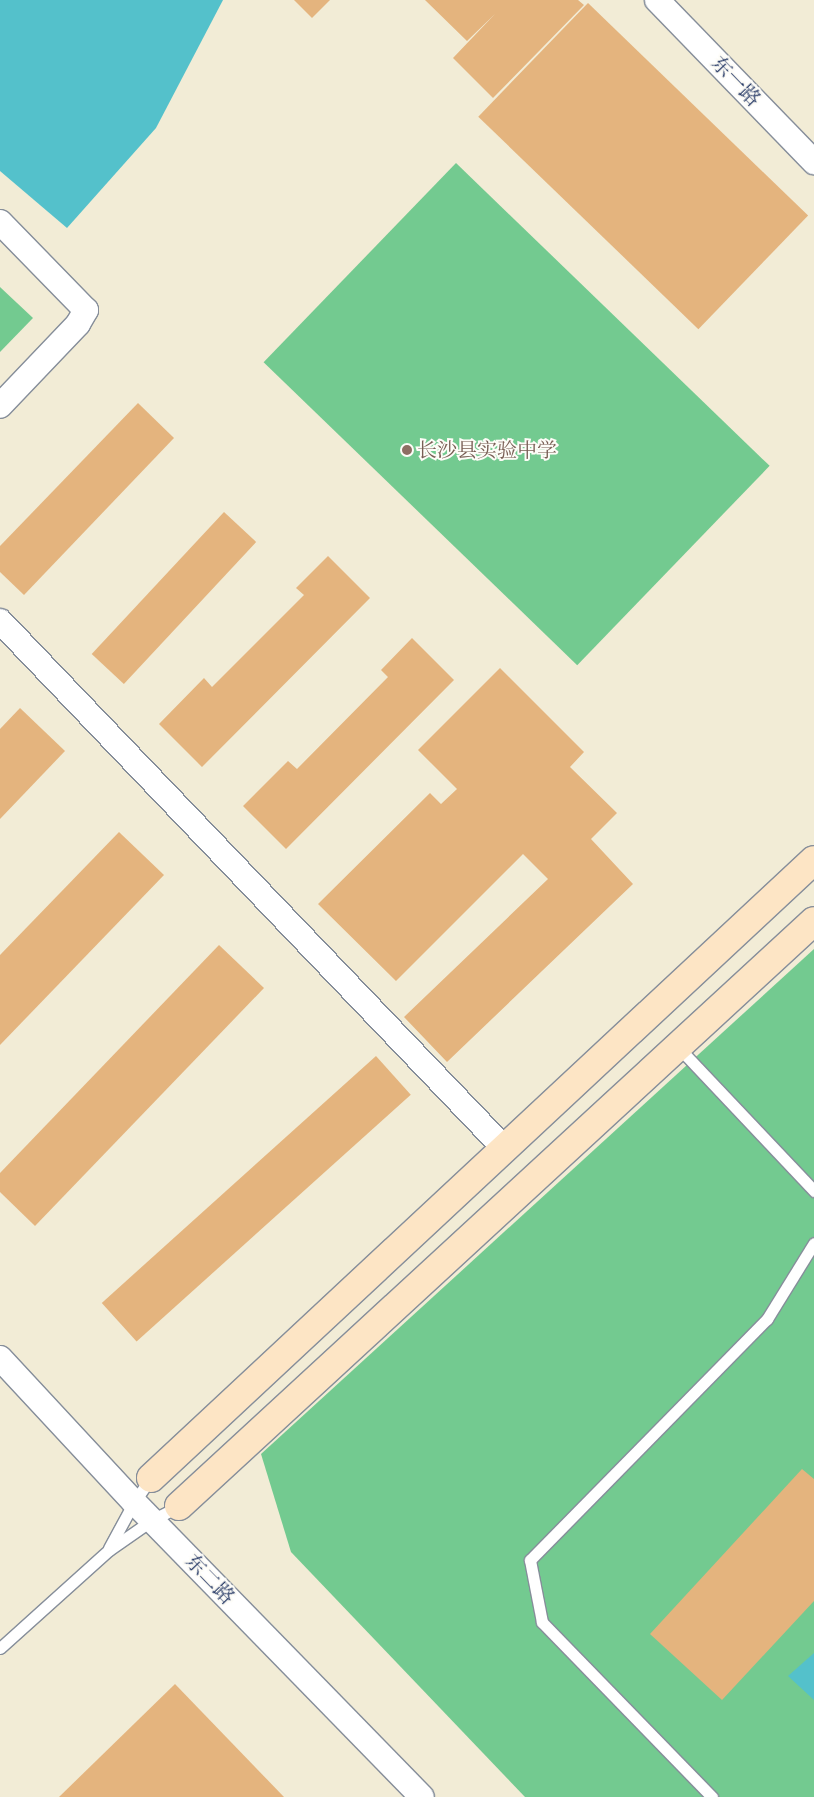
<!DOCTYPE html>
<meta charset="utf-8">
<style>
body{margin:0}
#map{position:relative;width:814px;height:1797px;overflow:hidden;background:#f2ecd6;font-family:"EB Garamond","Noto Serif SC",serif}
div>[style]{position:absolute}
.green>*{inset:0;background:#73ca90;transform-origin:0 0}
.water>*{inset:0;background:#54c1cb}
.building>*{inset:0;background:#e4b47e;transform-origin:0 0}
.roads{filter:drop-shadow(1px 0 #868e9a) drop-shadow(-1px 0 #868e9a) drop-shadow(0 1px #868e9a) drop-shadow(0 -1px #868e9a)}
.lane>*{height:11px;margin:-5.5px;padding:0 5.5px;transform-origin:5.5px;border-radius:5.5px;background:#fff}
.street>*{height:24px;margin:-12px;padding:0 12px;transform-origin:12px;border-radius:12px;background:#fff}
.secondary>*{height:28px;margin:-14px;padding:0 14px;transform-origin:14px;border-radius:14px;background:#fde5c5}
.dots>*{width:14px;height:14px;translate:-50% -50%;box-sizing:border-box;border:2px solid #fdfcf7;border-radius:50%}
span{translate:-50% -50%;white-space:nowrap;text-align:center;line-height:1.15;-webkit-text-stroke:4px #fdfcf7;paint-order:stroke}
.street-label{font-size:20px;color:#1b2f5e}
.education-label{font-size:20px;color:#785e54}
.left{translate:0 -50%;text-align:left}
</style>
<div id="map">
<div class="green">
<i style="left:456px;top:163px;width:436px;height:277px;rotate:44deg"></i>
<i style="clip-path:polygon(0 287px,33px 318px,0 352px)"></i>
<i style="clip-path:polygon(814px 949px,814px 1797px,525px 1797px,291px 1552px,261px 1454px)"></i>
</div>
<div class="water">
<i style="clip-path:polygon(0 0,223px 0,156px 128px,67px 228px,0 171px)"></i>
<i style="clip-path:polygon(814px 1653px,814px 1700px,788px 1676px)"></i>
</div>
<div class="building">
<i style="clip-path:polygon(294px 0,330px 0,312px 18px)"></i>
<i style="clip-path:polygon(425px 0,578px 0,584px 5px,493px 98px,453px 58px,495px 14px,467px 41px)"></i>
<i style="left:588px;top:3px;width:306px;height:158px;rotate:44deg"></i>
<i style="clip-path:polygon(138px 403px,174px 438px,24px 595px,0 572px,0 546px)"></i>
<i style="left:224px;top:512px;width:44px;height:194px;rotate:43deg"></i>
<i style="clip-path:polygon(328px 556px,370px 598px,202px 767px,159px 724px,204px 678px,212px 687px,304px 595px,296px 588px)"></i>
<i style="clip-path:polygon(412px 638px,454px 680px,286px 849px,243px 806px,288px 761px,297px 769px,388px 677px,381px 670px)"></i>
<i style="clip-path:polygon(500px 668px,584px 752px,570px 767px,617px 813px,591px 839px,633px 884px,447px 1062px,404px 1017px,548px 879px,523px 854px,396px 981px,318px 904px,430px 793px,441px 804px,457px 789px,418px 750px)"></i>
<i style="clip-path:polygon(20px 708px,65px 751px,0 819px,0 729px)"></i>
<i style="clip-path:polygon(119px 832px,164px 875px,0 1045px,0 955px)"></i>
<i style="clip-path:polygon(219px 945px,264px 988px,35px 1226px,0 1192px,0 1173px)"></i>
<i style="left:376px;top:1056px;width:52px;height:369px;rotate:48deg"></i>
<i style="clip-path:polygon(802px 1469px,814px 1479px,814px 1601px,722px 1700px,650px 1634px)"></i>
<i style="clip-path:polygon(175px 1684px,284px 1797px,59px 1797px)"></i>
</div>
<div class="roads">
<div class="lane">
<i style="left:679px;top:1048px;width:197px;rotate:46.6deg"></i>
<i style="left:109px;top:1548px;width:52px;rotate:-61.5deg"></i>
<i style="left:134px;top:1502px;width:29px;rotate:-55deg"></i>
<i style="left:0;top:1648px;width:147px;rotate:-42deg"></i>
<i style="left:109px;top:1550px;width:52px;rotate:-34.9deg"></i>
<i style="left:152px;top:1520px;width:30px;rotate:-27deg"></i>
<i style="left:712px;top:1797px;width:244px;rotate:-134.2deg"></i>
<i style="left:542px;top:1622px;width:63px;rotate:-101deg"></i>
<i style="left:530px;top:1560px;width:338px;rotate:-45.5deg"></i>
<i style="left:767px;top:1319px;width:89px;rotate:-58.3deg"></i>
</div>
<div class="street">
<i style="left:657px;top:0;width:226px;rotate:45.9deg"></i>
<i style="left:0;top:222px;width:123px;rotate:45.7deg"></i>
<i style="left:86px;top:310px;width:16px;rotate:120deg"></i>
<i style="left:78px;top:324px;width:113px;rotate:133.6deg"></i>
<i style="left:0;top:621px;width:731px;rotate:46.28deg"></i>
<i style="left:0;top:1358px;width:197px;rotate:47.1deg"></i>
<i style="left:134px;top:1502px;width:412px;rotate:45.7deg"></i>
</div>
<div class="secondary">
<i style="left:151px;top:1478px;width:906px;rotate:-42.99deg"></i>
<i style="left:179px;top:1506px;width:863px;rotate:-42.65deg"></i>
</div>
</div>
<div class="dots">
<i style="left:407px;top:450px;background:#8d6e63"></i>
</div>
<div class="street-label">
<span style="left:736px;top:81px;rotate:46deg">东一路</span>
<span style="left:210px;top:1579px;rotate:46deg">东二路</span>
</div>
<div class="education-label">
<span class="left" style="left:417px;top:450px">长沙县实验中学</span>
</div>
</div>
